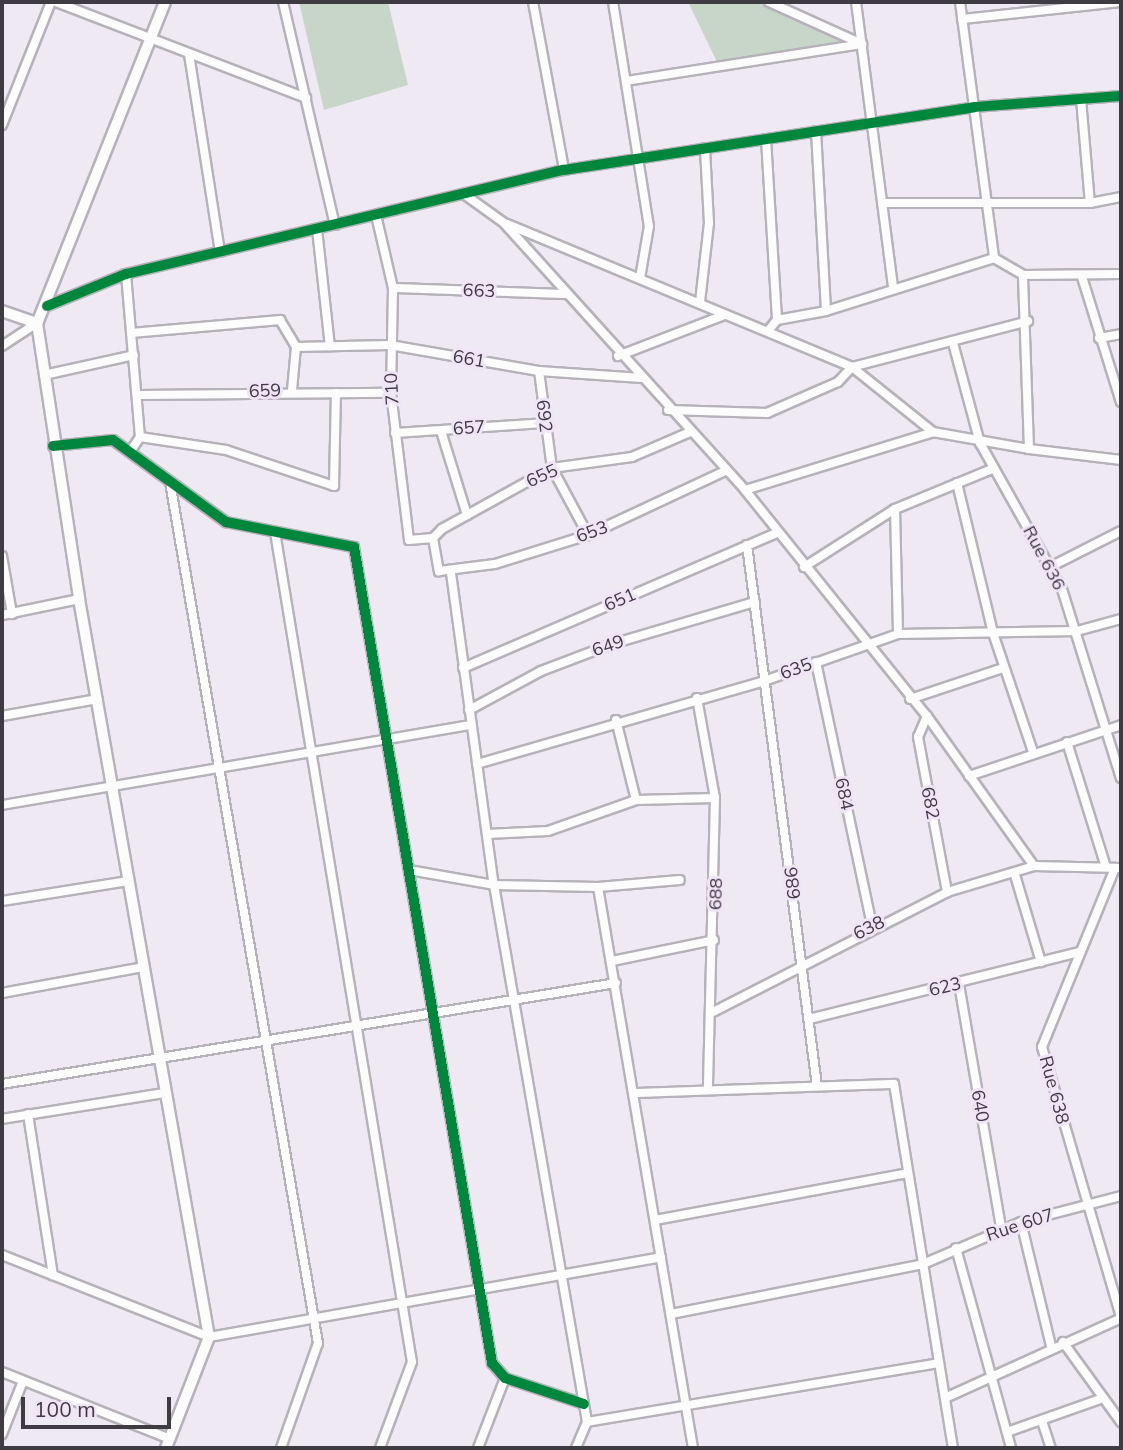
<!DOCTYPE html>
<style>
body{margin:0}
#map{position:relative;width:1123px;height:1450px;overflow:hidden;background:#efe9f3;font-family:Mulish,sans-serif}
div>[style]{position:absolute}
.green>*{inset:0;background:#c8d6ca}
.roads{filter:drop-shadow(2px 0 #b6b2b9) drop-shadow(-2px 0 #b6b2b9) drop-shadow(0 2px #b6b2b9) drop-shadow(0 -2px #b6b2b9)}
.minor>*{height:8px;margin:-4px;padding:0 4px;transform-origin:4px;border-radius:4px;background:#fdfcfd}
.tertiary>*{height:10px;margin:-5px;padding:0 5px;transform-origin:5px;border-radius:5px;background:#fdfcfd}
.cycleway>*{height:10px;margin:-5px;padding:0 5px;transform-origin:5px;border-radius:5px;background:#00873e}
span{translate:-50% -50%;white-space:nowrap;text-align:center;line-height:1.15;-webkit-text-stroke:6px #f0e5f7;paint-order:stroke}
.street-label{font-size:18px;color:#3f3b42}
.frame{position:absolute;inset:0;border:4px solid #3f3b42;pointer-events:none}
.scale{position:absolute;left:21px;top:1397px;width:150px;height:32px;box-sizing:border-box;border:4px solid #3f3b42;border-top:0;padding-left:9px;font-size:21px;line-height:24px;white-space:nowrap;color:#3f3b42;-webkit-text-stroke:5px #f0e5f7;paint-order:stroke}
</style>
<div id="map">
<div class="green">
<i style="clip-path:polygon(299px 2px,388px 2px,408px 85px,324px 110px)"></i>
<i style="clip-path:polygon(688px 2px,765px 2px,862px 44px,719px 66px)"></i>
</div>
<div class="roads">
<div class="minor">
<i style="left:56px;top:2px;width:268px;rotate:21deg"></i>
<i style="left:283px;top:2px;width:229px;rotate:76.9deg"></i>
<i style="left:533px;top:2px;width:171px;rotate:79.5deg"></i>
<i style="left:613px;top:2px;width:227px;rotate:80.9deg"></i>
<i style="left:649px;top:226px;width:53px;rotate:99.8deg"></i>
<i style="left:769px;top:2px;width:102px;rotate:24.3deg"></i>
<i style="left:856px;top:2px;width:286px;rotate:82.6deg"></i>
<i style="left:960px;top:2px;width:258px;rotate:82.4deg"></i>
<i style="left:962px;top:19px;width:160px;rotate:-6.1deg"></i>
<i style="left:189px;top:54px;width:200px;rotate:81.1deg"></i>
<i style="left:626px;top:81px;width:239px;rotate:-8.9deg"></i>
<i style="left:1081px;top:99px;width:104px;rotate:85.1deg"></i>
<i style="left:2px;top:125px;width:132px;rotate:-68.3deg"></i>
<i style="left:816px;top:131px;width:180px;rotate:86.8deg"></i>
<i style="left:766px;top:139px;width:181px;rotate:86.5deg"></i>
<i style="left:464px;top:194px;width:49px;rotate:35.9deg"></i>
<i style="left:504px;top:223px;width:360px;rotate:47.9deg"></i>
<i style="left:745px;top:490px;width:290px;rotate:51.2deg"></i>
<i style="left:927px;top:716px;width:184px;rotate:54.5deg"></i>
<i style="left:882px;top:203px;width:208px"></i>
<i style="left:1090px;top:203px;width:32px;rotate:-11deg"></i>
<i style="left:376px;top:215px;width:75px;rotate:76.9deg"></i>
<i style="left:393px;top:288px;width:105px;rotate:91.1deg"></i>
<i style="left:391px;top:393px;width:148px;rotate:83deg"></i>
<i style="left:409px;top:540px;width:24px;rotate:-5deg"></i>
<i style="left:507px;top:224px;width:373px;rotate:22.5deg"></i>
<i style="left:852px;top:367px;width:104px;rotate:38.7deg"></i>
<i style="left:933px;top:432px;width:97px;rotate:10deg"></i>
<i style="left:1029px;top:449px;width:174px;rotate:-92deg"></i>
<i style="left:317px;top:229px;width:118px;rotate:83.7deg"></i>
<i style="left:126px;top:274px;width:164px;rotate:85.1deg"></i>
<i style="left:140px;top:437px;width:18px;rotate:124deg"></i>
<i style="left:1082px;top:277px;width:131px;rotate:72.7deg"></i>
<i style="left:393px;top:288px;width:173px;rotate:2deg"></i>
<i style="left:700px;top:302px;width:80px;rotate:-83.5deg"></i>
<i style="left:709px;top:223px;width:75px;rotate:-93.1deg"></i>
<i style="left:47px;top:306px;width:85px;rotate:-22.1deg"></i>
<i style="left:126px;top:274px;width:450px;rotate:-13.4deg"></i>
<i style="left:564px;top:170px;width:415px;rotate:-8.7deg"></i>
<i style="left:974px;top:107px;width:147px;rotate:-4.3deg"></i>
<i style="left:768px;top:331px;width:14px;rotate:-51deg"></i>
<i style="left:777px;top:320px;width:50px;rotate:-10.4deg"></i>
<i style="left:826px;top:311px;width:176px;rotate:-17.5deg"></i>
<i style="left:994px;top:258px;width:34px;rotate:30deg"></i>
<i style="left:1023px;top:275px;width:98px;rotate:-0.6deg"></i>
<i style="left:131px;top:333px;width:150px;rotate:-5deg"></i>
<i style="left:280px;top:320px;width:31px;rotate:59deg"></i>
<i style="left:296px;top:347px;width:43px;rotate:95.3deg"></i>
<i style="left:1099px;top:338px;width:22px;rotate:-10deg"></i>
<i style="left:953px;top:343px;width:104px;rotate:74.9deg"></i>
<i style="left:980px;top:443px;width:167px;rotate:60.7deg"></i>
<i style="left:1062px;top:589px;width:198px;rotate:72.7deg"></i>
<i style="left:2px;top:346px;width:42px;rotate:-33.3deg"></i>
<i style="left:296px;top:347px;width:94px;rotate:-1.2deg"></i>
<i style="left:390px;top:345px;width:151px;rotate:9.9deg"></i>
<i style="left:539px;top:371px;width:103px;rotate:3.9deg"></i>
<i style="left:618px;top:356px;width:114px;rotate:-21.1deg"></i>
<i style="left:539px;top:371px;width:98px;rotate:82.4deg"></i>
<i style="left:552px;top:468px;width:76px;rotate:61.8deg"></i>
<i style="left:44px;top:375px;width:92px;rotate:-12.5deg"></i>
<i style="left:139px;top:395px;width:252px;rotate:-0.5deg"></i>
<i style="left:668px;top:410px;width:99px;rotate:1.7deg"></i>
<i style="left:767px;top:413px;width:77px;rotate:-23.6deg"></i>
<i style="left:838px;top:382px;width:21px;rotate:-47deg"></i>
<i style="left:852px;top:367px;width:182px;rotate:-14.6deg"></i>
<i style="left:441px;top:431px;width:88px;rotate:72.8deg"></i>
<i style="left:690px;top:432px;width:63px;rotate:156.7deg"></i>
<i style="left:632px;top:457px;width:81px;rotate:172.2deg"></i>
<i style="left:552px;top:468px;width:126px;rotate:151deg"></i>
<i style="left:442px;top:529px;width:13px;rotate:135deg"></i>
<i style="left:433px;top:538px;width:34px;rotate:80deg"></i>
<i style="left:439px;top:571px;width:56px;rotate:-7.1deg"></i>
<i style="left:495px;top:564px;width:97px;rotate:-17.3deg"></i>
<i style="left:588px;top:535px;width:151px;rotate:-25deg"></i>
<i style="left:395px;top:433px;width:149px;rotate:-3.8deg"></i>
<i style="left:140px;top:437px;width:87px;rotate:8.6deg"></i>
<i style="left:226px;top:450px;width:114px;rotate:18.4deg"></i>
<i style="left:334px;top:486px;width:93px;rotate:-88.8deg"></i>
<i style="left:53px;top:446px;width:60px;rotate:-5.7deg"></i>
<i style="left:113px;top:440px;width:140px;rotate:36deg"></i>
<i style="left:226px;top:522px;width:130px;rotate:11.1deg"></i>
<i style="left:354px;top:547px;width:828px;rotate:80.4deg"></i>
<i style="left:492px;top:1363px;width:20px;rotate:49deg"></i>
<i style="left:505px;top:1378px;width:83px;rotate:18.2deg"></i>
<i style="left:1029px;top:449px;width:93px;rotate:6.8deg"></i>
<i style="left:170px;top:482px;width:874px;rotate:80.25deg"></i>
<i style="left:318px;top:1343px;width:111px;rotate:109.4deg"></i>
<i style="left:957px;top:483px;width:154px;rotate:76.5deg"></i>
<i style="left:993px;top:633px;width:126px;rotate:71.4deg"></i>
<i style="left:745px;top:490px;width:197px;rotate:-17.1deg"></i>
<i style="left:895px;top:509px;width:125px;rotate:88.6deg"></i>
<i style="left:275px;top:532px;width:841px;rotate:80.63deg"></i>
<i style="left:412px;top:1362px;width:92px;rotate:110.4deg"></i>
<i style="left:747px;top:545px;width:546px;rotate:82.63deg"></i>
<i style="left:2px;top:556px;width:59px;rotate:80.2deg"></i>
<i style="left:1052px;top:566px;width:77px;rotate:-26.9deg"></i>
<i style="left:804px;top:567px;width:108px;rotate:-32.5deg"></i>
<i style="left:895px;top:509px;width:105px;rotate:-22.4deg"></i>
<i style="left:451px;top:573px;width:315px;rotate:82.2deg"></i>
<i style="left:494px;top:885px;width:545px;rotate:80.17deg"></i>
<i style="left:587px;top:1422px;width:28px;rotate:113deg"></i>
<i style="left:2px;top:615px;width:79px;rotate:-11.7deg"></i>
<i style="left:816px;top:662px;width:270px;rotate:78deg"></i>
<i style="left:463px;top:668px;width:342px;rotate:-23.3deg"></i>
<i style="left:697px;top:698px;width:102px;rotate:79.8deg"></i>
<i style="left:715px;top:798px;width:292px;rotate:91.4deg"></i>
<i style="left:910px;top:699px;width:98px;rotate:-18.4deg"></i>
<i style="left:469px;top:710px;width:82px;rotate:-28.4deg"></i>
<i style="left:541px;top:671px;width:76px;rotate:-20.8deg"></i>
<i style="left:612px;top:644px;width:149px;rotate:-16.4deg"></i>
<i style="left:2px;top:716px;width:97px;rotate:-10.1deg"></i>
<i style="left:927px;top:716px;width:23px;rotate:113deg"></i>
<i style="left:918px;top:737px;width:158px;rotate:79.4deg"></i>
<i style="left:616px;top:720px;width:82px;rotate:76deg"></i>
<i style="left:1067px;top:742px;width:131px;rotate:72.7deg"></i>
<i style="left:477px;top:764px;width:299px;rotate:-16.1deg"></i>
<i style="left:764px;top:681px;width:142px;rotate:-19.3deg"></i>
<i style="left:898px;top:634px;width:179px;rotate:-1deg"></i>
<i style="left:1077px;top:631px;width:46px;rotate:-15.3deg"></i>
<i style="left:969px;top:776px;width:160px;rotate:-18.5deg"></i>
<i style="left:2px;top:805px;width:476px;rotate:-9.7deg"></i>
<i style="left:487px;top:834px;width:61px;rotate:-2.8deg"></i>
<i style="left:548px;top:831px;width:93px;rotate:-19.4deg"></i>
<i style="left:636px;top:800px;width:79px;rotate:-1.5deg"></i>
<i style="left:1115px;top:868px;width:193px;rotate:112.2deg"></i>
<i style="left:1042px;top:1047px;width:282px;rotate:73.7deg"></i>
<i style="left:409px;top:870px;width:86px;rotate:10deg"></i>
<i style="left:494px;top:885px;width:104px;rotate:1.1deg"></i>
<i style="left:598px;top:887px;width:569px;rotate:80.39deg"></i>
<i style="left:1015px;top:875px;width:91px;rotate:73.4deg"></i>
<i style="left:598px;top:887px;width:82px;rotate:-4.9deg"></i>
<i style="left:2px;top:901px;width:128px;rotate:-9deg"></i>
<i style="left:612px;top:961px;width:104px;rotate:-11.6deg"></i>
<i style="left:959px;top:984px;width:248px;rotate:80.2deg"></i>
<i style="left:2px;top:993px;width:143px;rotate:-10.4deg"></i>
<i style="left:713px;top:1012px;width:263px;rotate:-27.1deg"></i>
<i style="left:947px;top:892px;width:91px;rotate:-16.6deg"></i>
<i style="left:1034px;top:866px;width:87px;rotate:1.3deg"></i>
<i style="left:809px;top:1019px;width:279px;rotate:-13.9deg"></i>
<i style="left:2px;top:1084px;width:622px;rotate:-9.34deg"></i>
<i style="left:634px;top:1093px;width:260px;rotate:-2deg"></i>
<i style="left:894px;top:1084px;width:369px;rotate:80.8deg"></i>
<i style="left:28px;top:1114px;width:163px;rotate:81.2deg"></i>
<i style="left:2px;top:1119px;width:165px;rotate:-9.1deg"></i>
<i style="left:655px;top:1220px;width:257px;rotate:-10.5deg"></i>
<i style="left:1021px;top:1222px;width:128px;rotate:76.4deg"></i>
<i style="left:956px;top:1248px;width:207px;rotate:74.6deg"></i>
<i style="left:2px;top:1255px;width:223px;rotate:21.6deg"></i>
<i style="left:209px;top:1337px;width:459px;rotate:-10deg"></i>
<i style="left:671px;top:1314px;width:257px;rotate:-11.2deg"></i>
<i style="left:923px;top:1264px;width:107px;rotate:-23.2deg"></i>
<i style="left:1021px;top:1222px;width:103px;rotate:-14.6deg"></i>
<i style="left:1063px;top:1342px;width:99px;rotate:54.1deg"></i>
<i style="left:2px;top:1372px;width:181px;rotate:21.7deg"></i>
<i style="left:945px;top:1398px;width:193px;rotate:-24.4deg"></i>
<i style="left:1042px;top:1421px;width:28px;rotate:72deg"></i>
<i style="left:587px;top:1422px;width:357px;rotate:-9.5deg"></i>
<i style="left:1007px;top:1432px;width:102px;rotate:-19.5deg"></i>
<i style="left:2px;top:1434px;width:57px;rotate:-68.4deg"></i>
<i style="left:478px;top:1448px;width:75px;rotate:-68.9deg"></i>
</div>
<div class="tertiary">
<i style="left:165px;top:2px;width:346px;rotate:111.7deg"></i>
<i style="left:37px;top:323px;width:279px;rotate:81.3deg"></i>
<i style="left:79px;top:599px;width:749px;rotate:80.01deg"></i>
<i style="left:209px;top:1337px;width:119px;rotate:111.2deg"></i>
<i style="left:2px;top:311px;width:37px;rotate:19deg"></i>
</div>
</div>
<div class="cycleway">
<i style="left:47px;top:306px;width:85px;rotate:-22.1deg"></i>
<i style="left:126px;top:274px;width:450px;rotate:-13.4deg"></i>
<i style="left:564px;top:170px;width:415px;rotate:-8.7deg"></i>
<i style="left:974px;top:107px;width:147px;rotate:-4.3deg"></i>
<i style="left:53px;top:446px;width:60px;rotate:-5.7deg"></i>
<i style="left:113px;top:440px;width:140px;rotate:36deg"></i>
<i style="left:226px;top:522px;width:130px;rotate:11.1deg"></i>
<i style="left:354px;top:547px;width:828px;rotate:80.4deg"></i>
<i style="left:492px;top:1363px;width:20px;rotate:49deg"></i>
<i style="left:505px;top:1378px;width:83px;rotate:18.2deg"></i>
</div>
<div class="street-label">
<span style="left:479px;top:291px;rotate:2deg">663</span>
<span style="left:469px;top:359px;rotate:10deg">661</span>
<span style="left:392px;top:389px;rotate:-93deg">710</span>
<span style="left:265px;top:391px;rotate:-2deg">659</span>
<span style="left:544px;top:416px;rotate:83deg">692</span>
<span style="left:469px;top:428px;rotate:-4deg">657</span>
<span style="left:542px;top:476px;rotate:-24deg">655</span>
<span style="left:592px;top:532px;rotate:-20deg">653</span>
<span style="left:1044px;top:558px;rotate:62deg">Rue 636</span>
<span style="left:620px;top:600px;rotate:-23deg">651</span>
<span style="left:608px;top:646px;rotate:-19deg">649</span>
<span style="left:796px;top:669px;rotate:-20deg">635</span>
<span style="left:844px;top:794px;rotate:78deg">684</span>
<span style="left:930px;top:803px;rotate:79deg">682</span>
<span style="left:793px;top:883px;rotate:-97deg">686</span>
<span style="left:716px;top:894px;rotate:-88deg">688</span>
<span style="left:869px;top:928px;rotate:-26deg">638</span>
<span style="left:945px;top:987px;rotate:-13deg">623</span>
<span style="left:1054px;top:1090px;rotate:75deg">Rue 638</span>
<span style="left:980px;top:1106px;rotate:80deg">640</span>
<span style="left:1020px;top:1225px;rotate:-18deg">Rue 607</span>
</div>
<div class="frame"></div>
<div class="scale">100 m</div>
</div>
